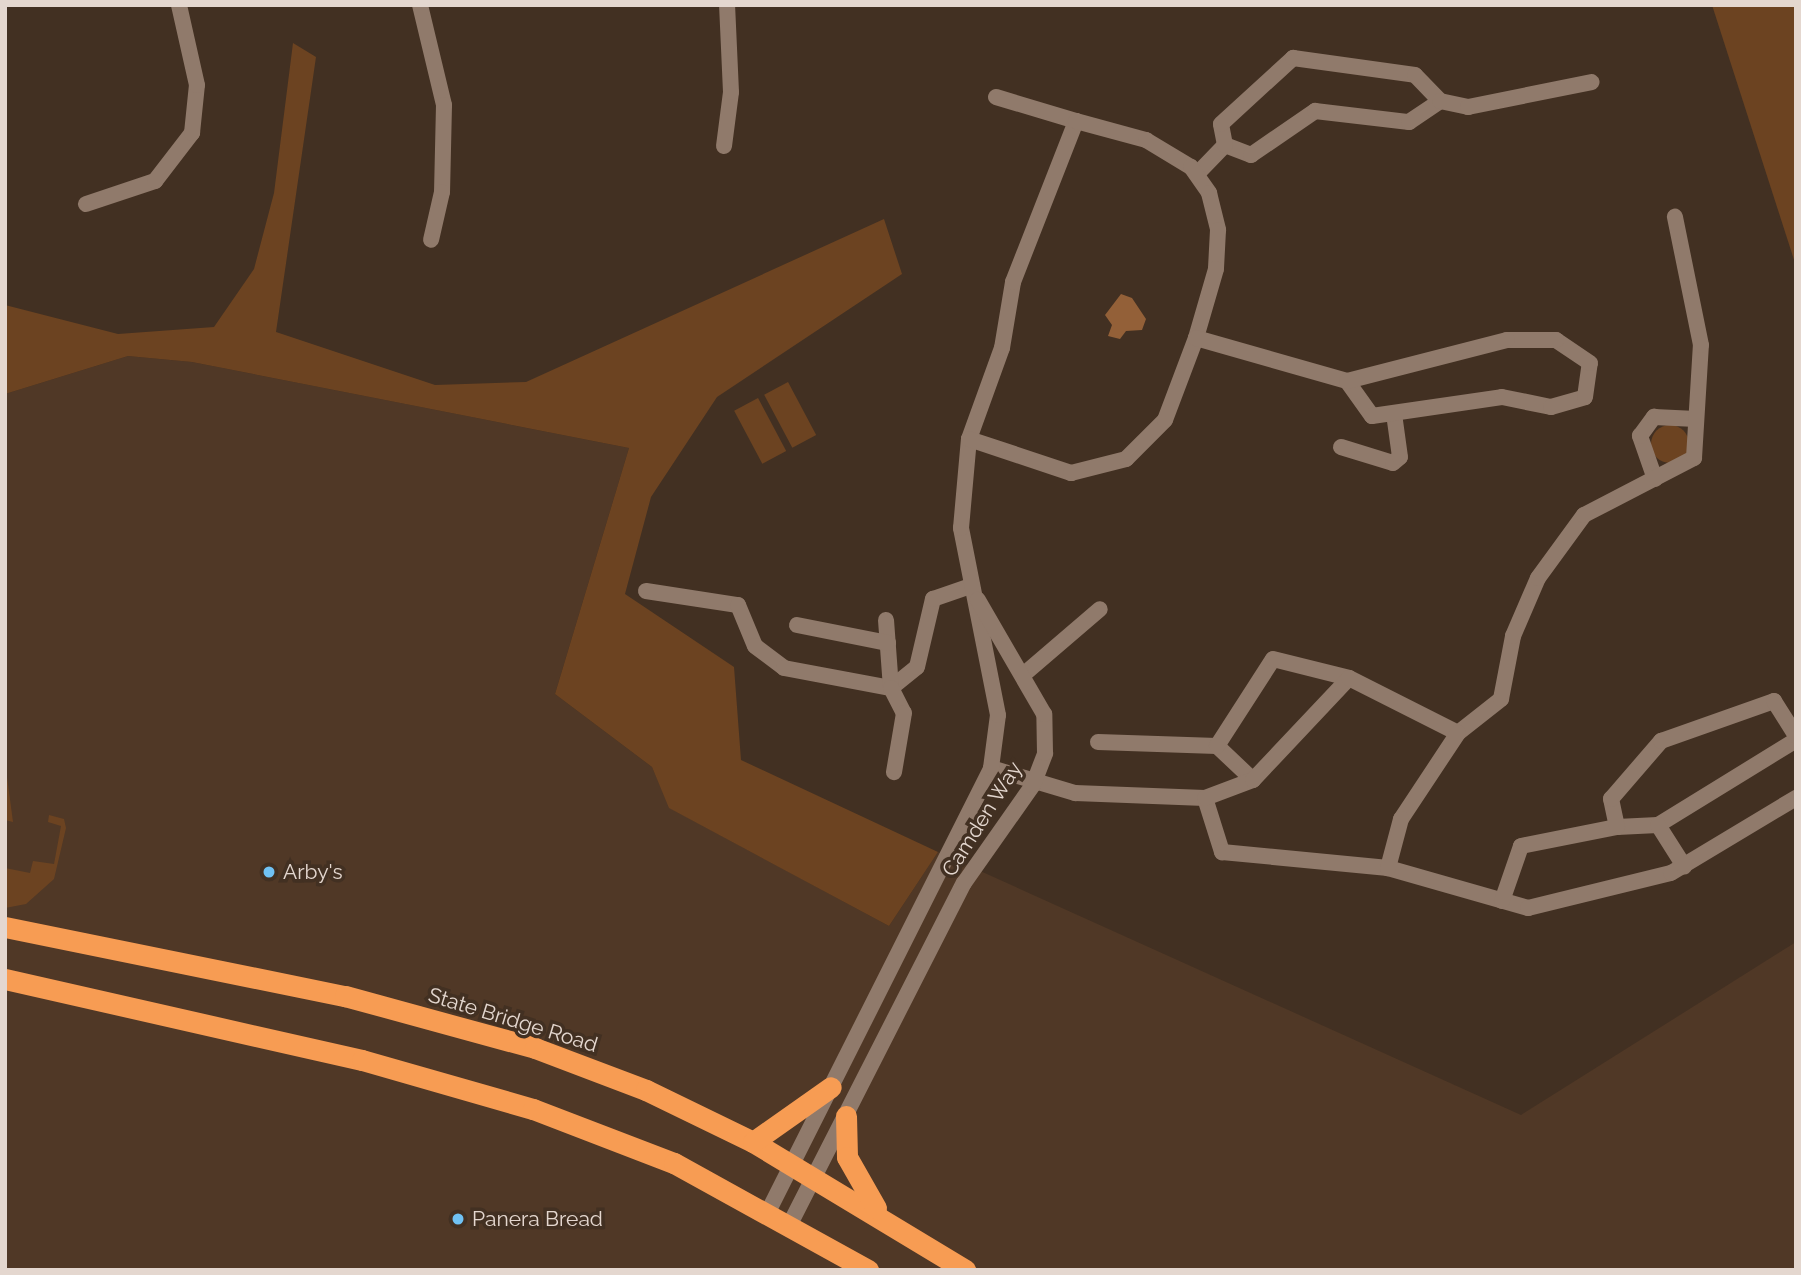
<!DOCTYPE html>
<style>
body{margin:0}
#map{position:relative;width:1801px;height:1275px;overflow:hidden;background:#423022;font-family:Raleway,sans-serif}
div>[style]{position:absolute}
.built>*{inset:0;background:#503826}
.green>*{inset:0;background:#6c4321;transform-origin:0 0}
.round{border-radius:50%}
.water>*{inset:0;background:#936038}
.street>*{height:16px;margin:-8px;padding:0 8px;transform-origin:8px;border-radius:8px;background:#907a6b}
.highway>*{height:21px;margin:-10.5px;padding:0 10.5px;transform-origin:10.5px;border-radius:10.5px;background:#f79c53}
.dots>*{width:19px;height:19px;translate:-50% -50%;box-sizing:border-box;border:4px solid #423022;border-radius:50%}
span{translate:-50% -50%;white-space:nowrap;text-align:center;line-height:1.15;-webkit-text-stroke:7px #423022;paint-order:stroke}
.street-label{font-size:21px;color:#e4d7cf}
.poi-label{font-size:21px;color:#e4d7cf}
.left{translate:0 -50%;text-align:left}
.frame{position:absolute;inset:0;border:7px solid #e4d7cf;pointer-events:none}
</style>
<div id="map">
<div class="built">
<i style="clip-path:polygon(128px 356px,192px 362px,629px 448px,555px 694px,652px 767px,670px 808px,889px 926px,938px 852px,1521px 1115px,1796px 942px,1796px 1270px,5px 1270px,5px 394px)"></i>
</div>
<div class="green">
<i style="clip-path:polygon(1712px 5px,1796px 5px,1796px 266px)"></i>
<i style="clip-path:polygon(293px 43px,316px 57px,276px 332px,435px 385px,526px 382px,884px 219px,902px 274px,717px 397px,651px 497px,625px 594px,734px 667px,741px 760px,938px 852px,889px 926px,669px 808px,652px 767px,555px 694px,629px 448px,192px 362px,128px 356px,5px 394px,5px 305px,118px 334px,214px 327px,254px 269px,274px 193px)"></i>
<i style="left:788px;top:382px;width:60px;height:27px;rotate:62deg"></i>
<i style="left:758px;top:398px;width:60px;height:27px;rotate:62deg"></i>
<i class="round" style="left:1651px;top:425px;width:38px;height:38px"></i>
<i style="clip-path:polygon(5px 762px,13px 822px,5px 820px)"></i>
<i style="clip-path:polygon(49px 815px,64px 819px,66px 828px,54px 879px,26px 904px,5px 908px,5px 868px,30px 873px,33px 861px,54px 864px,61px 826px,48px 822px)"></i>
</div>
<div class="water">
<i style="clip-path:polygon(1121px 294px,1132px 298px,1146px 319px,1142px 330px,1126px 331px,1120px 339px,1108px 336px,1112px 325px,1105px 315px)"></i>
</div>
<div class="street">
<i style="left:420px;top:5px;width:103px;rotate:76.5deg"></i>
<i style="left:444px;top:105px;width:87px;rotate:91.3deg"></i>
<i style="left:442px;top:192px;width:49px;rotate:102.9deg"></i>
<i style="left:996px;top:97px;width:84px;rotate:16.7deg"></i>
<i style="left:1225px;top:145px;width:28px;rotate:21deg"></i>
<i style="left:1251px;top:155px;width:78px;rotate:-34.5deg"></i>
<i style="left:1315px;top:111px;width:95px;rotate:6.7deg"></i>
<i style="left:1409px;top:122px;width:37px;rotate:-34deg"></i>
<i style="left:724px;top:146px;width:54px;rotate:-82.6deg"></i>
<i style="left:731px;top:92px;width:87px;rotate:-92.6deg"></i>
<i style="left:1197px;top:174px;width:40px;rotate:-46deg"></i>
<i style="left:1225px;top:145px;width:21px;rotate:-101deg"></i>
<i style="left:1221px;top:124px;width:98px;rotate:-42.5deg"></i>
<i style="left:1293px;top:58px;width:123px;rotate:7.9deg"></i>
<i style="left:1415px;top:75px;width:36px;rotate:46deg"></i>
<i style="left:1440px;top:101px;width:29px;rotate:12deg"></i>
<i style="left:1468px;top:107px;width:126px;rotate:-11.4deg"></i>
<i style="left:86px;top:204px;width:73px;rotate:-18.4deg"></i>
<i style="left:155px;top:181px;width:61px;rotate:-52.4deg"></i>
<i style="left:192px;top:133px;width:48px;rotate:-84.1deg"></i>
<i style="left:197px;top:85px;width:82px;rotate:-102.7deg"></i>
<i style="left:969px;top:439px;width:97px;rotate:-70.1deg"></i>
<i style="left:1002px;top:348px;width:67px;rotate:-80.5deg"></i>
<i style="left:1013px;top:282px;width:173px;rotate:-68.6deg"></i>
<i style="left:1076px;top:121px;width:73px;rotate:15.2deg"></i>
<i style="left:1146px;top:140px;width:52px;rotate:31deg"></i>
<i style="left:1191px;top:167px;width:32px;rotate:55deg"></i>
<i style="left:1209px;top:193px;width:38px;rotate:76deg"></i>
<i style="left:1218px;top:230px;width:39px;rotate:93deg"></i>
<i style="left:1216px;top:269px;width:72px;rotate:106.2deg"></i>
<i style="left:1341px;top:447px;width:54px;rotate:17.1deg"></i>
<i style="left:1393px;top:463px;width:9px;rotate:-41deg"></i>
<i style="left:1400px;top:457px;width:43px;rotate:-97.9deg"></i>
<i style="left:1655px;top:479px;width:46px;rotate:-109.2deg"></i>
<i style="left:1640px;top:436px;width:24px;rotate:-54deg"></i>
<i style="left:1654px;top:417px;width:42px;rotate:2.7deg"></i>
<i style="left:646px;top:591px;width:93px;rotate:8.7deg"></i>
<i style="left:738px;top:605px;width:44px;rotate:67.5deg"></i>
<i style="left:755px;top:646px;width:36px;rotate:37deg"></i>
<i style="left:784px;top:668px;width:109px;rotate:10.6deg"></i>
<i style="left:891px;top:688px;width:33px;rotate:-39deg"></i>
<i style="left:917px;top:667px;width:70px;rotate:-76.8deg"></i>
<i style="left:933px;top:599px;width:39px;rotate:-19deg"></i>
<i style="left:886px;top:620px;width:68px;rotate:85.8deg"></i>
<i style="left:891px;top:688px;width:28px;rotate:63deg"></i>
<i style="left:904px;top:713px;width:60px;rotate:99.6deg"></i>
<i style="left:797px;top:625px;width:93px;rotate:11.2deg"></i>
<i style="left:1023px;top:675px;width:101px;rotate:-40.6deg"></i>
<i style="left:1458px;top:733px;width:55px;rotate:-38.3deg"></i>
<i style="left:1501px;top:699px;width:64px;rotate:-79.2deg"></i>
<i style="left:1513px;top:636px;width:63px;rotate:-66.7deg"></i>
<i style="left:1538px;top:578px;width:78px;rotate:-53.9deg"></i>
<i style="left:1584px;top:515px;width:124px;rotate:-27.4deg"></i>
<i style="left:1694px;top:458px;width:113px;rotate:-86.5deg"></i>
<i style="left:1701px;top:345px;width:131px;rotate:-101.5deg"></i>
<i style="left:1098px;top:742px;width:119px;rotate:1.9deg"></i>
<i style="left:991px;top:768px;width:88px;rotate:16.6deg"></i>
<i style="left:1075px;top:793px;width:130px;rotate:2.2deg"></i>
<i style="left:1205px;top:798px;width:57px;rotate:72.5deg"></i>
<i style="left:1222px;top:852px;width:167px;rotate:5.5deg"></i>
<i style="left:1388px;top:868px;width:146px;rotate:15.9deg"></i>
<i style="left:1528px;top:908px;width:147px;rotate:-13.8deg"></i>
<i style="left:1671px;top:873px;width:146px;rotate:-31deg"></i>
<i style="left:1253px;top:780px;width:50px;rotate:-136.6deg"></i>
<i style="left:1217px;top:746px;width:103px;rotate:-57.2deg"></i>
<i style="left:1273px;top:659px;width:78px;rotate:14deg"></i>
<i style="left:1205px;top:798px;width:51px;rotate:-20.6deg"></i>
<i style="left:1253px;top:780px;width:140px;rotate:-46.7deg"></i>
<i style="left:1349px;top:678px;width:122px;rotate:26.8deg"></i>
<i style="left:1458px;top:733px;width:103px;rotate:123.5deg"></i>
<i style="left:1401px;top:819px;width:51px;rotate:104.9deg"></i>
<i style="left:1658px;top:825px;width:162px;rotate:-31.6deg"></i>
<i style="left:1617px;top:827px;width:41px;rotate:-2.8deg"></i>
<i style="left:1658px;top:825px;width:49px;rotate:57.6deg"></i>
<i style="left:1502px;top:901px;width:58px;rotate:-70.9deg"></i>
<i style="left:1521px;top:846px;width:98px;rotate:-11.2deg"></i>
<i style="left:1617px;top:827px;width:29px;rotate:-102deg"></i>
<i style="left:1611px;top:799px;width:77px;rotate:-49.2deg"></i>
<i style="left:1661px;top:741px;width:120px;rotate:-19.5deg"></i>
<i style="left:1774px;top:701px;width:41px;rotate:57.8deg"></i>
<i style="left:768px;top:1212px;width:497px;rotate:-63.3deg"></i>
<i style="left:991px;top:768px;width:53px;rotate:-82.5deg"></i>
<i style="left:998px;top:715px;width:191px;rotate:-101.2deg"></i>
<i style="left:961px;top:528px;width:89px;rotate:-84.9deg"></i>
<i style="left:969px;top:439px;width:108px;rotate:18.4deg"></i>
<i style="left:1071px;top:473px;width:57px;rotate:-14.3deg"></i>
<i style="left:1126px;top:459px;width:55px;rotate:-45deg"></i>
<i style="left:1165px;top:420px;width:88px;rotate:-69.3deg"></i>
<i style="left:1196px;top:338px;width:157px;rotate:15.9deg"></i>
<i style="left:1347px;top:381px;width:43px;rotate:54.5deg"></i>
<i style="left:1372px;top:416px;width:131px;rotate:-8.3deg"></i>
<i style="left:1502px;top:397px;width:50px;rotate:11.5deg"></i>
<i style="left:1551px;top:407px;width:35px;rotate:-16deg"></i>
<i style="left:1585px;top:397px;width:34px;rotate:-82deg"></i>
<i style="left:1590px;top:363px;width:41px;rotate:-145.9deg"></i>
<i style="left:1556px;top:340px;width:49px;rotate:180deg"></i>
<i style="left:1507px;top:340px;width:165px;rotate:165.6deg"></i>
<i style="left:790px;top:1224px;width:383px;rotate:-63deg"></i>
<i style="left:964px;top:883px;width:120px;rotate:-54.9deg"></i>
<i style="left:1033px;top:785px;width:34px;rotate:-69deg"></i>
<i style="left:1045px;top:753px;width:39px;rotate:-91deg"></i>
<i style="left:1044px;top:714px;width:132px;rotate:-120.1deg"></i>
</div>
<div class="highway">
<i style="left:5px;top:927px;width:347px;rotate:11.5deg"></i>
<i style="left:345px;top:996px;width:197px;rotate:15.3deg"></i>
<i style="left:535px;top:1048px;width:119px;rotate:20.7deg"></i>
<i style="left:646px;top:1090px;width:119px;rotate:25.9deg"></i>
<i style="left:753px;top:1142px;width:248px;rotate:31.1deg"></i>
<i style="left:5px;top:979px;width:366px;rotate:12.8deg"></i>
<i style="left:362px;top:1060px;width:178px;rotate:16deg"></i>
<i style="left:533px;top:1109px;width:151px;rotate:21deg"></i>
<i style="left:674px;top:1163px;width:222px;rotate:28.9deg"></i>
<i style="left:846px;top:1116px;width:41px;rotate:88.6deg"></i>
<i style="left:847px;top:1157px;width:59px;rotate:60.4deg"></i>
<i style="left:753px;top:1142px;width:95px;rotate:-35.2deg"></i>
</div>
<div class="dots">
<i style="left:269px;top:872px;background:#70c2f4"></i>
<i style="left:458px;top:1219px;background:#70c2f4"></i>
</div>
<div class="street-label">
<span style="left:982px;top:819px;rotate:-58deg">Camden Way</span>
<span style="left:513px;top:1020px;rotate:17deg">State Bridge Road</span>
</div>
<div class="poi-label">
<span class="left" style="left:283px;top:872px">Arby's</span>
<span class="left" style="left:472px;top:1219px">Panera Bread</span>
</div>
<div class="frame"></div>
</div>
